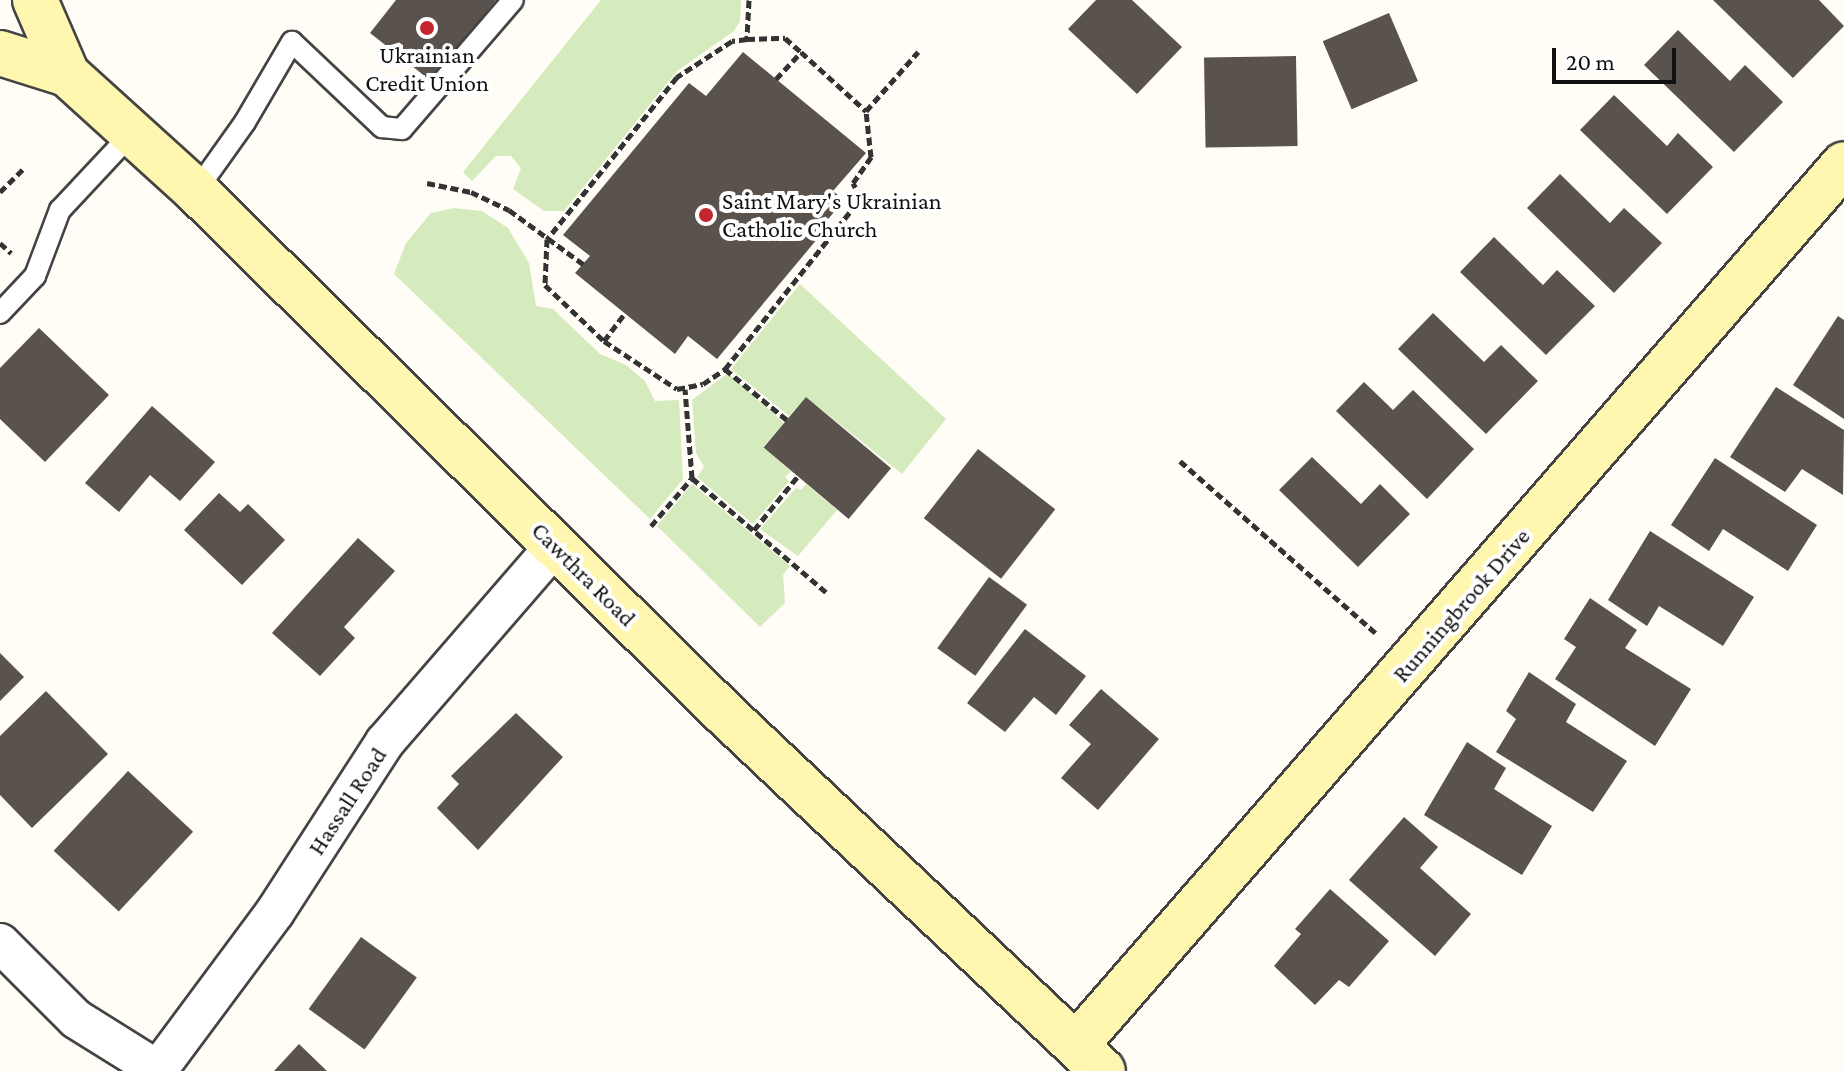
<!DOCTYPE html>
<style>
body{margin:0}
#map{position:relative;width:1844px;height:1071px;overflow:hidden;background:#fffdf5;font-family:"Crimson Pro",serif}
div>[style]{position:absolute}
.green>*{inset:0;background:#d5ebbd}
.building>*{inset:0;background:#5a524d;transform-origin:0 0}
.path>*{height:5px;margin-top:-2.5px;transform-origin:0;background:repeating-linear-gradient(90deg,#333 0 8px,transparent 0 12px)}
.roads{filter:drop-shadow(2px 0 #444) drop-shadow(-2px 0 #444) drop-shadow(0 2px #444) drop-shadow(0 -2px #444)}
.lane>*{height:20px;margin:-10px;padding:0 10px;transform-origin:10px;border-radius:10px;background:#fff}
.street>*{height:38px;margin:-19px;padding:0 19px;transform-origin:19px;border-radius:19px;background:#fff}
.secondary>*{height:44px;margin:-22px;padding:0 22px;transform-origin:22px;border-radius:22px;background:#fff6b0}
.dots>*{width:22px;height:22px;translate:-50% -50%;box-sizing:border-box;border:4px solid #fff;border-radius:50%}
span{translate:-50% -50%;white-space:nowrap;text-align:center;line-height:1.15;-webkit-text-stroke:8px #fff;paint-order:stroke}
.poi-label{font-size:24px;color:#111}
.left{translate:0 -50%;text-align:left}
.street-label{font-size:24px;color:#111}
.scale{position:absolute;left:1552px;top:48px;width:124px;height:36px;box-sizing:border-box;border:4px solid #111;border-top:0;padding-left:10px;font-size:24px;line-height:28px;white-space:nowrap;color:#111;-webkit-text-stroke:6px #fff;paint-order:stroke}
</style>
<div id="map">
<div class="green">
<i style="clip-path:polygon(601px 0,741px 0,740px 21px,734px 31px,677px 71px,564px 211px,544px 211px,513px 189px,521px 168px,511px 156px,496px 156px,472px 181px,463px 172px)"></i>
<i style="clip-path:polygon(454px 208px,482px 211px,508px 228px,529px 263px,536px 306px,553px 309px,600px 354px,626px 365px,645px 381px,655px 401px,679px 400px,683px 479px,650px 519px,394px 274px,406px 243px,431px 213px)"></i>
<i style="clip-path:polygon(800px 284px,946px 419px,902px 474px,806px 397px,789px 416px,731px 369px)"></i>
<i style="clip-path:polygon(728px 373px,784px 423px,763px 447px,791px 471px,785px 477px,789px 481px,753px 524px,697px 477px,704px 467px,696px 453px,692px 400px)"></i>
<i style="clip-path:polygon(692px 484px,790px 566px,783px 575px,785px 603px,760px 627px,657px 526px)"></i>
<i style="clip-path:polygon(806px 484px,837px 510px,798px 556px,760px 529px,796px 488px,801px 490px)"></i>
</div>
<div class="building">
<i style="clip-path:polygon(396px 0,496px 0,431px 81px,370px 33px)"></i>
<i style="clip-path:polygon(1096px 0,1132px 0,1182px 47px,1137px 94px,1068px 29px)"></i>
<i style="clip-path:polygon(1713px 0,1819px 0,1844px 26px,1793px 78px)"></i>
<i style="left:1389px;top:13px;width:74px;height:72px;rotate:67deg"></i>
<i style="clip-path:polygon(1678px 30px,1730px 81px,1745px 65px,1783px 102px,1734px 152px,1644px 65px)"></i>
<i style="clip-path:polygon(743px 52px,866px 153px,833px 191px,844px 200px,820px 229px,823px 232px,717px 359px,688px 336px,675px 354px,575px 273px,590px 256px,563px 235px,689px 83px,706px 96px)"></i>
<i style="left:1296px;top:56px;width:90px;height:92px;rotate:89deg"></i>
<i style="clip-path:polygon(1614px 95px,1667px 146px,1678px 133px,1713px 167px,1667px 214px,1580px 130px)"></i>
<i style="clip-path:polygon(1560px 174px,1610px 223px,1624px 208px,1662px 243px,1614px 293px,1527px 208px)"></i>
<i style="clip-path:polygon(1494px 237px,1543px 285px,1557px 270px,1595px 306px,1546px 355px,1460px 272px)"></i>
<i style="clip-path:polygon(1433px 313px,1484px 362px,1501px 345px,1538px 381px,1486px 434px,1398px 349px)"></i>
<i style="clip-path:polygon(1838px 316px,1844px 320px,1844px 419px,1793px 385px)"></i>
<i style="clip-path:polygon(39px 328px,109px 395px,45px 462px,0 419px,0 368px)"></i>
<i style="clip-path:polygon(1364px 382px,1393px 410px,1413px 390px,1474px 449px,1427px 499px,1336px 411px)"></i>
<i style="clip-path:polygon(1776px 387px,1844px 430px,1843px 495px,1802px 469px,1785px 492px,1730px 457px)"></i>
<i style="left:806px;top:397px;width:111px;height:66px;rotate:40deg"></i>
<i style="clip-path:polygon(152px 406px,215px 462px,180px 501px,150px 475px,119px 512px,85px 483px)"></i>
<i style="left:978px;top:449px;width:98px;height:88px;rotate:38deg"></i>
<i style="clip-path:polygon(1312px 457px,1361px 504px,1380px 484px,1410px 514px,1358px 567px,1279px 490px)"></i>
<i style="clip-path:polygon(1715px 458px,1817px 525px,1788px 571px,1723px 529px,1709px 551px,1671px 525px)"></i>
<i style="clip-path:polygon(219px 493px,240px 512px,248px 504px,285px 540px,242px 585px,184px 530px)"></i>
<i style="clip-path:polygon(1650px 531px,1754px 597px,1723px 646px,1659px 606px,1647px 626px,1608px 600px)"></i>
<i style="clip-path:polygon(358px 538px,395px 571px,344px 627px,355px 638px,320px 676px,272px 633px)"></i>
<i style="left:989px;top:577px;width:47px;height:88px;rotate:36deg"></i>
<i style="clip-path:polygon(1590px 598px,1637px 630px,1625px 648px,1691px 689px,1655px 746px,1555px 679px,1576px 647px,1564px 639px)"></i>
<i style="clip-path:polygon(1025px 629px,1086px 676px,1056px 715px,1034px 697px,1005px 732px,967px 703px)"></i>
<i style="clip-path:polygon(0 653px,24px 677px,0 701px)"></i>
<i style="clip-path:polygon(1529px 672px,1576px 704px,1566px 722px,1627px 761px,1593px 812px,1496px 752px,1516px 719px,1506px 711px)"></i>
<i style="clip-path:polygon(1101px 689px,1159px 739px,1098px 810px,1061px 778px,1091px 744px,1069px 725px)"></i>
<i style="clip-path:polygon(46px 691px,108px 754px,32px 828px,0 795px,0 736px)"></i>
<i style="clip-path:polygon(516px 713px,563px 757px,478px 850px,437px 808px,459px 784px,451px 776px)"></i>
<i style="clip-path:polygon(1467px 742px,1506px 768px,1494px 789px,1552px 826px,1522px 875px,1424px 815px)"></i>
<i style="left:128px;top:771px;width:89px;height:109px;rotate:43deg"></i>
<i style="clip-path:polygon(1404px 817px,1438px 847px,1420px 868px,1471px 914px,1435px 956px,1349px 880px)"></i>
<i style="clip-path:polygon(1330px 889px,1389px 941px,1349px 987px,1339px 980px,1315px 1005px,1274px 966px,1301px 934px,1295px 929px)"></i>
<i style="left:361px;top:937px;width:69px;height:89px;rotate:36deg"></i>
<i style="clip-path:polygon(299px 1044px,327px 1071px,274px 1071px)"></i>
</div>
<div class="path">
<i style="left:749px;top:0;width:39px;rotate:93deg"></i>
<i style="left:747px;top:39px;width:15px;rotate:172deg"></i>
<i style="left:732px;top:41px;width:66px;rotate:146.8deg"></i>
<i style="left:677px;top:77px;width:208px;rotate:128.7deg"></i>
<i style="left:547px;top:239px;width:46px;rotate:92.5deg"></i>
<i style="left:545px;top:285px;width:81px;rotate:43.5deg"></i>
<i style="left:604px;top:341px;width:87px;rotate:33.3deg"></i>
<i style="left:677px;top:389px;width:26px;rotate:-11deg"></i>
<i style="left:703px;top:384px;width:27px;rotate:-34deg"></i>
<i style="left:725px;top:369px;width:218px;rotate:-51.5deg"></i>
<i style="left:861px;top:198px;width:17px;rotate:-118deg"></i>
<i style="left:853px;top:183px;width:32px;rotate:-55deg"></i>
<i style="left:871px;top:157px;width:46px;rotate:-96.2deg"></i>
<i style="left:866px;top:111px;width:79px;rotate:-48.6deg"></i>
<i style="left:747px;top:39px;width:38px;rotate:-2deg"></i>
<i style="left:785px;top:38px;width:21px;rotate:41deg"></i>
<i style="left:776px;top:79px;width:37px;rotate:-47deg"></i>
<i style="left:801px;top:52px;width:88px;rotate:42.2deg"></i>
<i style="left:427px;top:183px;width:45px;rotate:11.6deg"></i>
<i style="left:471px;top:192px;width:42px;rotate:25.3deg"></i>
<i style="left:509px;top:210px;width:92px;rotate:36.1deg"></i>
<i style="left:0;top:192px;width:33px;rotate:-45deg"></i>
<i style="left:861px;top:198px;width:33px;rotate:16deg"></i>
<i style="left:0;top:243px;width:15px;rotate:42deg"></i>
<i style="left:604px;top:341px;width:35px;rotate:-53deg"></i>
<i style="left:725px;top:369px;width:80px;rotate:39.4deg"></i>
<i style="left:1180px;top:461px;width:261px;rotate:41.3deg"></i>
<i style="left:692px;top:478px;width:176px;rotate:40.4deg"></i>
<i style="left:651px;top:526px;width:63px;rotate:-49.5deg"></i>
<i style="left:692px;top:478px;width:89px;rotate:-94.5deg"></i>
<i style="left:754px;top:530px;width:70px;rotate:-50.8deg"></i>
</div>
<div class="roads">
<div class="lane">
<i style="left:196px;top:191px;width:85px;rotate:-54.6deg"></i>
<i style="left:245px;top:122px;width:93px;rotate:-59.6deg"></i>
<i style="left:292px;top:42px;width:124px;rotate:43.4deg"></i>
<i style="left:382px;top:127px;width:20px;rotate:6deg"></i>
<i style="left:402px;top:129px;width:170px;rotate:-49.3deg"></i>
<i style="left:0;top:313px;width:51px;rotate:-46.6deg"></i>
<i style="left:35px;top:276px;width:71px;rotate:-69.3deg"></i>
<i style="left:60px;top:210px;width:105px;rotate:-46.9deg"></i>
</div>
<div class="street">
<i style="left:0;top:943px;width:107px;rotate:45deg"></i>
<i style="left:76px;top:1019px;width:97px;rotate:31.9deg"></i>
<i style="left:157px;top:1071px;width:198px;rotate:-53.4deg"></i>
<i style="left:275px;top:912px;width:202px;rotate:-57.1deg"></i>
<i style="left:385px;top:742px;width:259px;rotate:-49.1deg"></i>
</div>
<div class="secondary">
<i style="left:35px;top:0;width:81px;rotate:66.6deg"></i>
<i style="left:67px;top:74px;width:174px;rotate:42.2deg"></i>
<i style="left:196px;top:191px;width:740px;rotate:44.67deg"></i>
<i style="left:722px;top:711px;width:524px;rotate:43.38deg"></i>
<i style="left:0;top:53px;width:70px;rotate:17.4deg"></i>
<i style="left:1077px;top:1044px;width:1167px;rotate:-48.92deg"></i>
</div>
</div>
<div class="dots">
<i style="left:427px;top:28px;background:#c4262e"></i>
<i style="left:706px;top:215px;background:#c4262e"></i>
</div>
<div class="poi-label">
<span style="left:427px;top:69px">Ukrainian<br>Credit Union</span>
<span class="left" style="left:722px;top:215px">Saint Mary's Ukrainian<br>Catholic Church</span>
</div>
<div class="street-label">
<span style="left:584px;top:574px;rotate:45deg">Cawthra Road</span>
<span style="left:1461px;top:605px;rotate:-49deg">Runningbrook Drive</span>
<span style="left:347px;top:801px;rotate:-57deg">Hassall Road</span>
</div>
<div class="scale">20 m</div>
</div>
